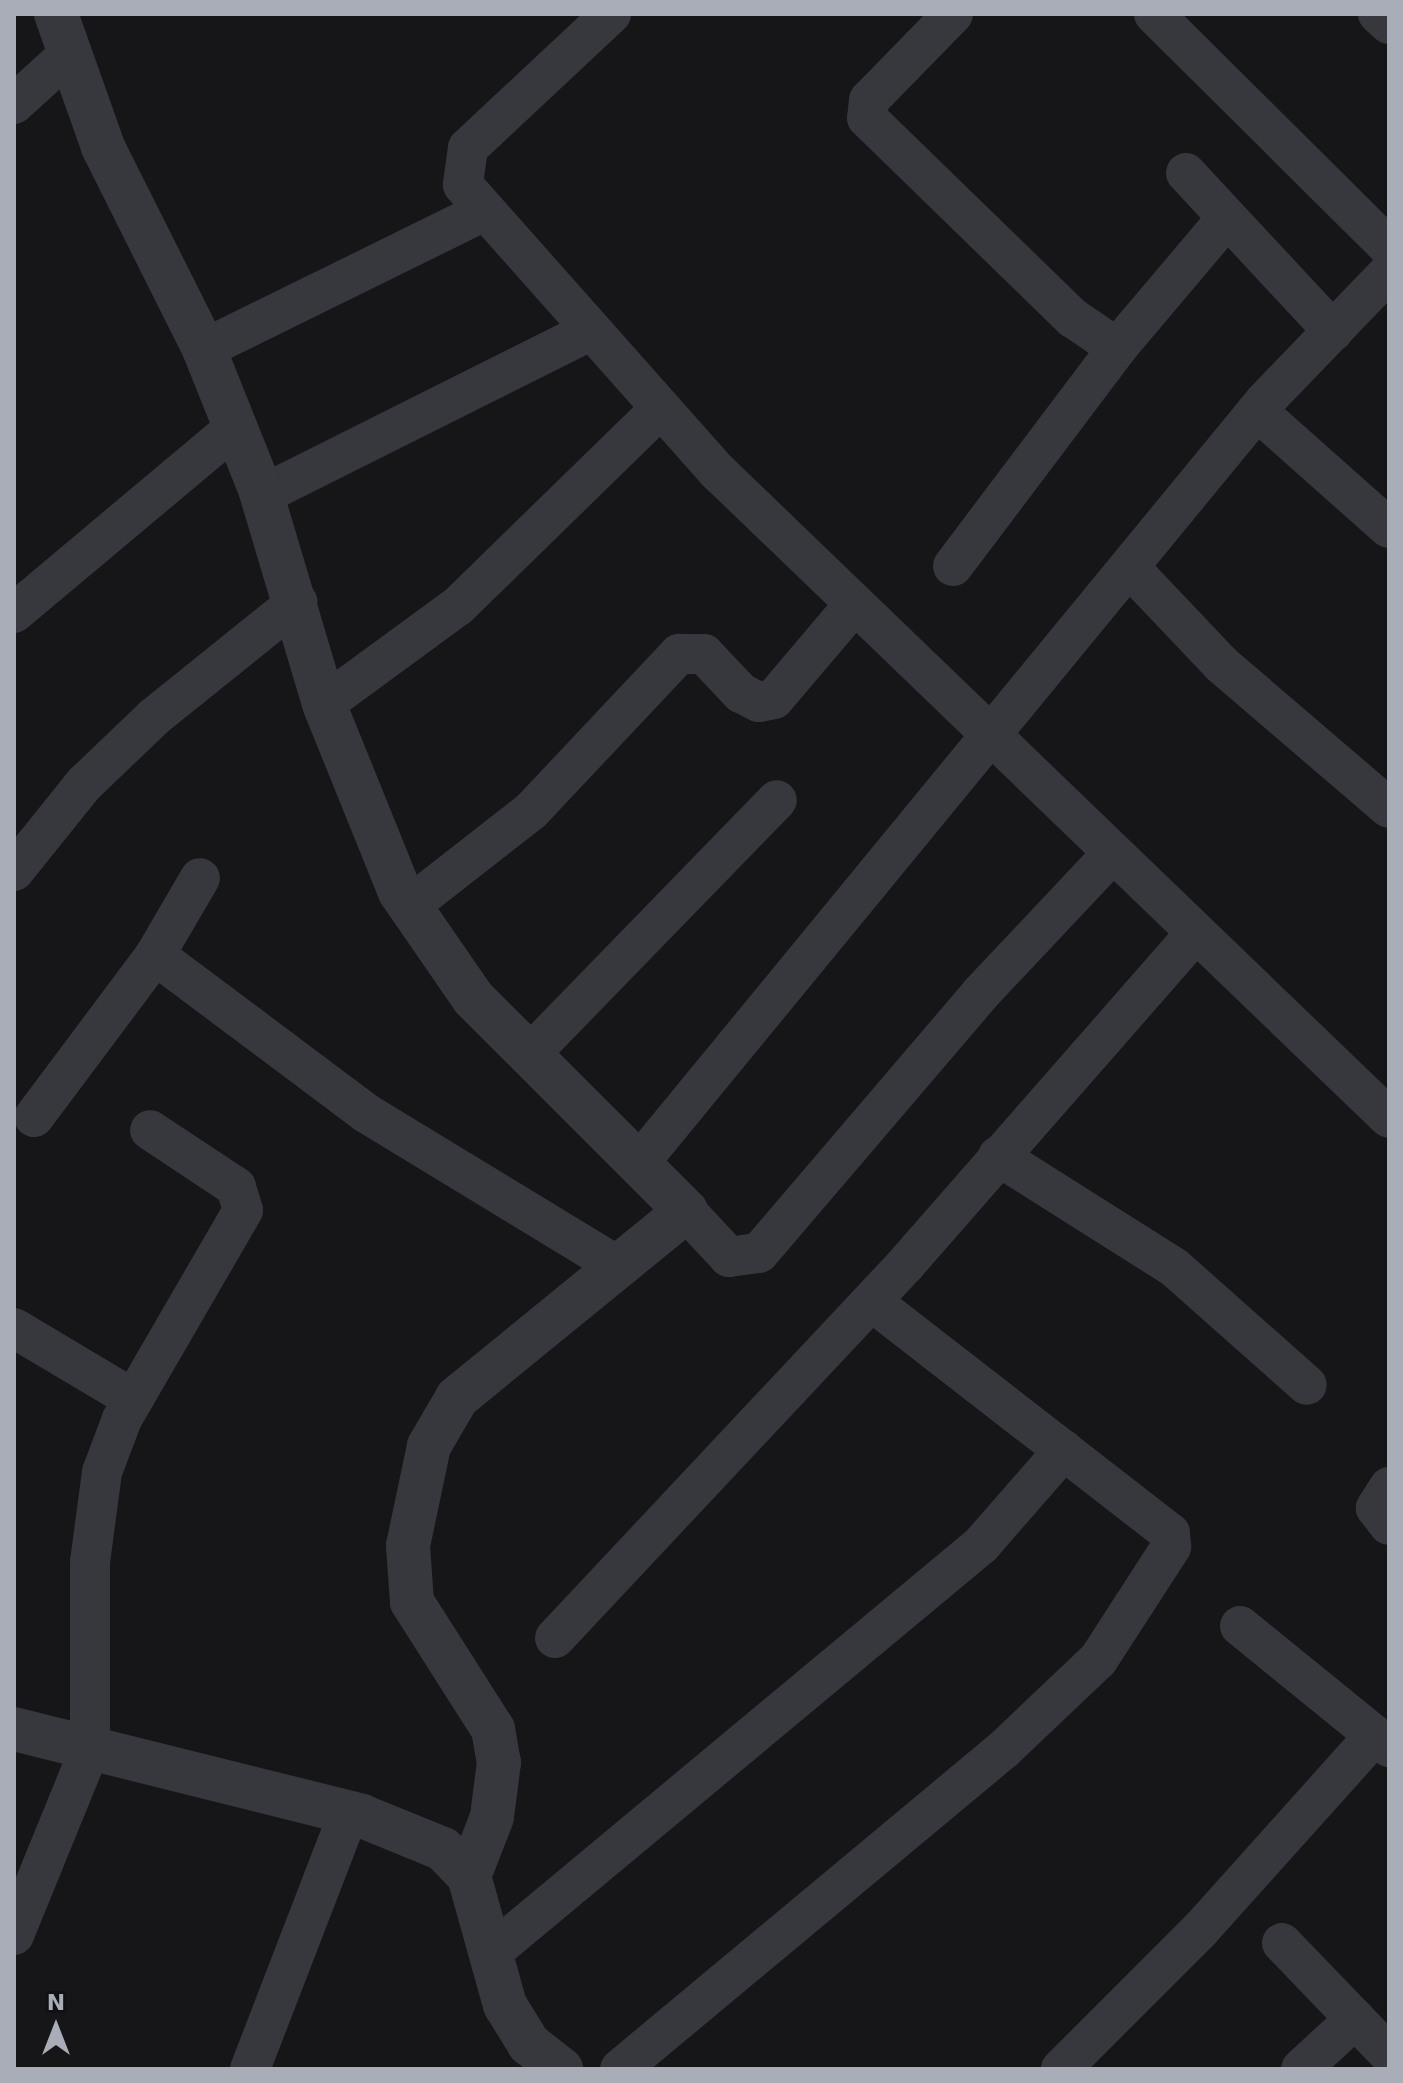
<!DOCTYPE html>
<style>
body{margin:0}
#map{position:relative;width:1403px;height:2083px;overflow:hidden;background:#161618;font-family:"DejaVu Sans",sans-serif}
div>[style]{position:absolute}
.minor>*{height:40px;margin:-20px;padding:0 20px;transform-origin:20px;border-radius:20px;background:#37383d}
.tertiary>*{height:44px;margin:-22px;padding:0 22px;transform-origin:22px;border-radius:22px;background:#37383d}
span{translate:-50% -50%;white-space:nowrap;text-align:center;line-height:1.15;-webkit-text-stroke:7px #111113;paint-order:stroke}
.frame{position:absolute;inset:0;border:16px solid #a8adb8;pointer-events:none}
.north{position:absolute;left:16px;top:1987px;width:80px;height:80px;-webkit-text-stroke:6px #111113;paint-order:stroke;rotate:0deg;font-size:22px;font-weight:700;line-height:32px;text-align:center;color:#a8adb8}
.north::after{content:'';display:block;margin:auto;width:28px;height:36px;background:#a8adb8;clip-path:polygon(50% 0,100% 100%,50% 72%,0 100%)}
</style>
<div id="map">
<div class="minor">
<i style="left:611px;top:14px;width:196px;rotate:136.9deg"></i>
<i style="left:468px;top:148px;width:37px;rotate:98deg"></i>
<i style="left:463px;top:185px;width:384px;rotate:48.4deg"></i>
<i style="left:718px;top:472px;width:931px;rotate:43.91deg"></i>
<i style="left:953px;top:14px;width:120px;rotate:134.3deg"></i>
<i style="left:869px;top:100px;width:18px;rotate:96deg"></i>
<i style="left:867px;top:118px;width:287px;rotate:44.2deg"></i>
<i style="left:1073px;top:318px;width:53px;rotate:34.3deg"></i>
<i style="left:1154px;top:14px;width:331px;rotate:44.8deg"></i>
<i style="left:1378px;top:14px;width:15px;rotate:42deg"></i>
<i style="left:14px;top:104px;width:74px;rotate:-42.3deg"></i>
<i style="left:1186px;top:173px;width:216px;rotate:47.1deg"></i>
<i style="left:204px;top:349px;width:313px;rotate:-26.2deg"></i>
<i style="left:1257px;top:411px;width:176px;rotate:41.6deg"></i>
<i style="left:262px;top:495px;width:364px;rotate:-26.6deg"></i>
<i style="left:953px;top:566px;width:273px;rotate:-53deg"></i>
<i style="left:1117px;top:348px;width:167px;rotate:-49.8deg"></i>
<i style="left:1131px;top:569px;width:131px;rotate:46.5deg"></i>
<i style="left:1221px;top:664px;width:221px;rotate:40.6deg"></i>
<i style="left:14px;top:613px;width:290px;rotate:-40deg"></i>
<i style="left:324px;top:704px;width:166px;rotate:-36.2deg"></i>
<i style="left:458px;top:606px;width:281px;rotate:-44.3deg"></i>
<i style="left:14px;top:871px;width:112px;rotate:-51.2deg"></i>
<i style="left:84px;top:784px;width:97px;rotate:-43.7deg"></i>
<i style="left:154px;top:717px;width:184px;rotate:-38.8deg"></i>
<i style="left:408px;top:907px;width:156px;rotate:-38deg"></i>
<i style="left:531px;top:811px;width:216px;rotate:-46.7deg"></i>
<i style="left:679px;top:654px;width:25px"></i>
<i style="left:704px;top:654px;width:54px;rotate:46.5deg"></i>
<i style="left:741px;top:693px;width:20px;rotate:27deg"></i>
<i style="left:759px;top:702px;width:15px;rotate:-11deg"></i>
<i style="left:774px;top:699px;width:122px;rotate:-49.7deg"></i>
<i style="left:155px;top:955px;width:264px;rotate:36.8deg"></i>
<i style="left:366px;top:1113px;width:295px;rotate:31.3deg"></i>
<i style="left:530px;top:1054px;width:354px;rotate:-45.8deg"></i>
<i style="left:34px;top:1117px;width:202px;rotate:-53.2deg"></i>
<i style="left:155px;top:955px;width:89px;rotate:-59.7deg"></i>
<i style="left:998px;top:1156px;width:209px;rotate:32.3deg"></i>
<i style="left:1175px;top:1268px;width:176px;rotate:41.6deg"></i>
<i style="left:639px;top:1163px;width:985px;rotate:-50.6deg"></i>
<i style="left:1264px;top:402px;width:180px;rotate:-46.1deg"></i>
<i style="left:686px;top:1211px;width:63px;rotate:46.9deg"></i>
<i style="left:729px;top:1257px;width:30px;rotate:-8deg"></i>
<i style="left:759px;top:1253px;width:340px;rotate:-49.5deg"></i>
<i style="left:980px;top:994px;width:194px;rotate:-46.7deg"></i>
<i style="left:14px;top:1328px;width:139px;rotate:30.8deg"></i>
<i style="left:1389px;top:1487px;width:25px;rotate:122deg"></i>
<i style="left:1376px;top:1508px;width:21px;rotate:53deg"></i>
<i style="left:1240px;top:1626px;width:192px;rotate:39.1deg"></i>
<i style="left:555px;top:1638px;width:511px;rotate:-46.82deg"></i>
<i style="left:905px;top:1265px;width:441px;rotate:-48.8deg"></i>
<i style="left:14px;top:1935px;width:201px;rotate:-67.8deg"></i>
<i style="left:90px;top:1749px;width:187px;rotate:-90deg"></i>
<i style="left:90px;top:1562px;width:91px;rotate:-82.4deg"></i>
<i style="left:102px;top:1472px;width:57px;rotate:-69.3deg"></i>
<i style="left:122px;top:1419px;width:241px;rotate:-59.9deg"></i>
<i style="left:243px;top:1210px;width:24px;rotate:-107deg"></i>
<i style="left:236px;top:1187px;width:103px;rotate:-146.5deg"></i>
<i style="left:1282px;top:1943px;width:154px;rotate:46.1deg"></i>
<i style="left:492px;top:1952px;width:636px;rotate:-39.77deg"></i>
<i style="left:981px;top:1545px;width:126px;rotate:-48.9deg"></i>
<i style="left:250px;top:2069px;width:275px;rotate:-68.9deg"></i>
<i style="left:620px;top:2069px;width:498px;rotate:-39.8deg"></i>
<i style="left:1003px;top:1750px;width:131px;rotate:-43.5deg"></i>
<i style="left:1098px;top:1660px;width:135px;rotate:-57.1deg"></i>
<i style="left:1171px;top:1547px;width:14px;rotate:-94deg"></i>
<i style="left:1170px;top:1533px;width:378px;rotate:-142.2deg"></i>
<i style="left:1061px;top:2069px;width:198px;rotate:-45deg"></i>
<i style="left:1201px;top:1929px;width:259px;rotate:-48.1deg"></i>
<i style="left:1301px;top:2069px;width:74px;rotate:-42.8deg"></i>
</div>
<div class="tertiary">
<i style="left:56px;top:14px;width:141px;rotate:70.5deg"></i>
<i style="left:103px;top:147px;width:226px;rotate:63.4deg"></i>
<i style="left:204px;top:349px;width:151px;rotate:68.2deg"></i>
<i style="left:260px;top:489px;width:224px;rotate:73.4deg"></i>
<i style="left:324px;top:704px;width:203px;rotate:68deg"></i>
<i style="left:400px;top:892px;width:129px;rotate:55.4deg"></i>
<i style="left:473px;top:998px;width:301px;rotate:45deg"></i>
<i style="left:686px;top:1211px;width:296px;rotate:140.8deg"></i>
<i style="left:457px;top:1398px;width:56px;rotate:120.3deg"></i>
<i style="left:429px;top:1446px;width:102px;rotate:101.9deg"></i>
<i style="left:408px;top:1546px;width:56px;rotate:85.9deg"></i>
<i style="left:412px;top:1602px;width:151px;rotate:57.5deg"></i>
<i style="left:493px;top:1729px;width:34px;rotate:80deg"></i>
<i style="left:499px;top:1762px;width:55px;rotate:97.3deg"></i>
<i style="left:492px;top:1817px;width:63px;rotate:111.3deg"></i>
<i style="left:14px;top:1729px;width:359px;rotate:14deg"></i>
<i style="left:362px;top:1816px;width:87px;rotate:22.2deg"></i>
<i style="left:443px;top:1849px;width:37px;rotate:46deg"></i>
<i style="left:469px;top:1876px;width:134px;rotate:74.4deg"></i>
<i style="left:505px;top:2005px;width:46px;rotate:58.4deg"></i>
<i style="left:529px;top:2044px;width:41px;rotate:38deg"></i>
</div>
<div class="frame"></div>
<div class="north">N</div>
</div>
